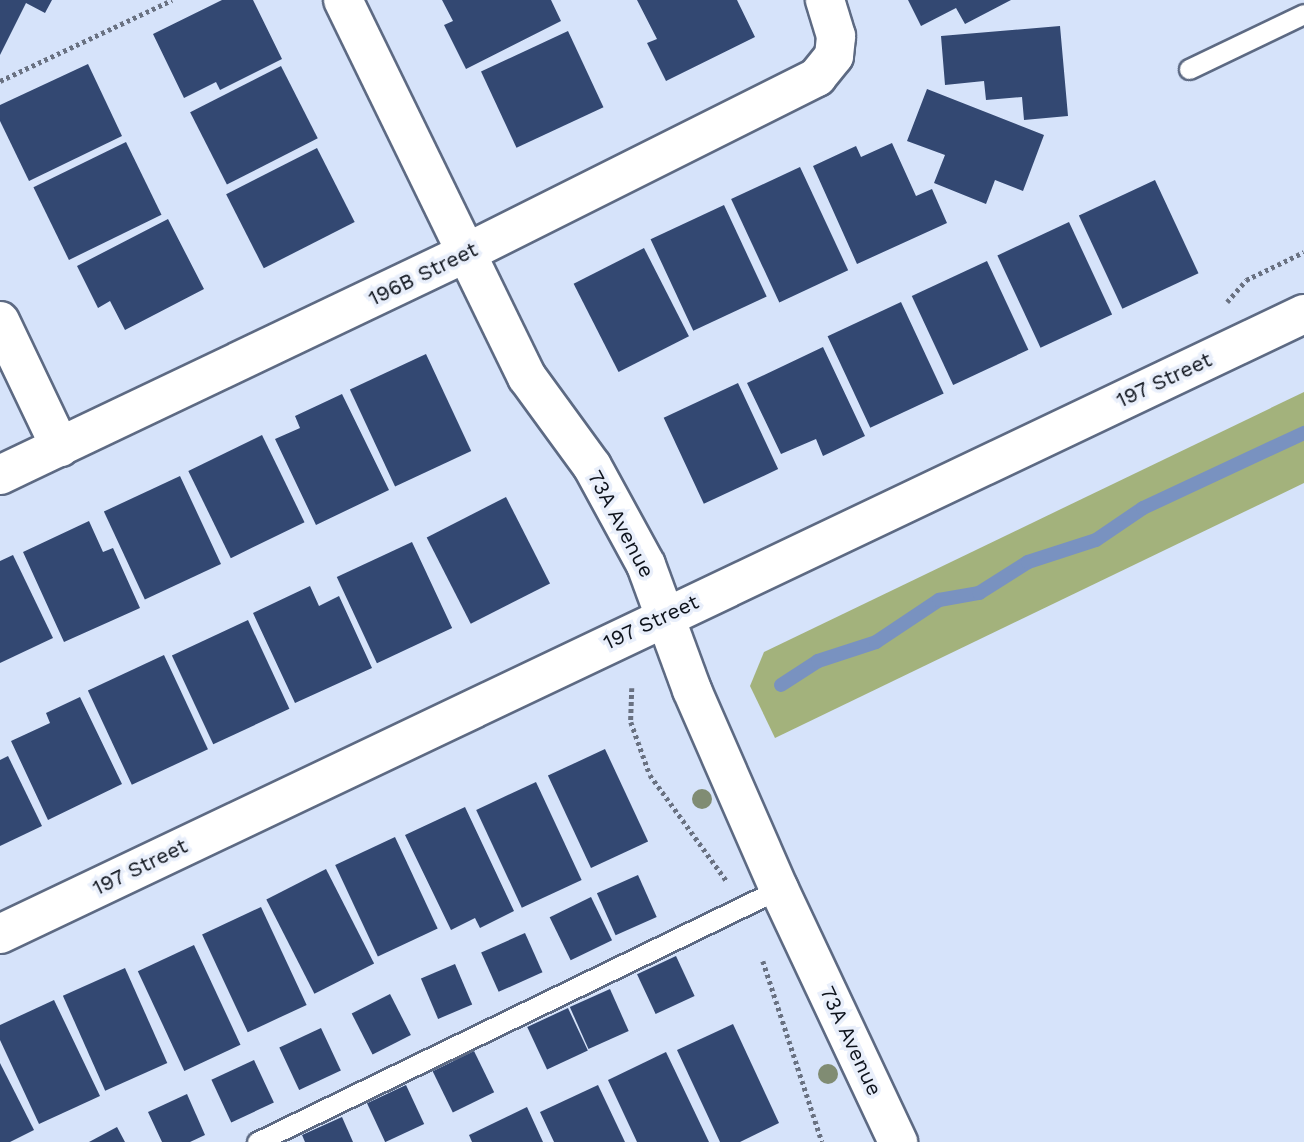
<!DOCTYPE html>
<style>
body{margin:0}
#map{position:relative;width:1304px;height:1142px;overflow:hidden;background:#d6e3fa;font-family:"Work Sans",sans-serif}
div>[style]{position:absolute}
.forest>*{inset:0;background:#a3b27c}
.stream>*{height:14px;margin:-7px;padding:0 7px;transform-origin:7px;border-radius:7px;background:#7992c0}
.building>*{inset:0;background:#334872;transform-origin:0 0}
.path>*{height:4.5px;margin-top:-2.25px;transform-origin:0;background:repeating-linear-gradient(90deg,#697181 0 3.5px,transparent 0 7px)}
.roads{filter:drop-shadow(2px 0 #5d6a83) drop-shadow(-2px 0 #5d6a83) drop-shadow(0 2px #5d6a83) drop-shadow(0 -2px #5d6a83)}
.service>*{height:19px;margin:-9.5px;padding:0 9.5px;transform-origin:9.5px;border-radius:9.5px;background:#fff}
.minor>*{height:38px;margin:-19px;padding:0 19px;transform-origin:19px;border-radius:19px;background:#fff}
.trees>*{width:20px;height:20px;margin:-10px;border-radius:50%;background:#808c73}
span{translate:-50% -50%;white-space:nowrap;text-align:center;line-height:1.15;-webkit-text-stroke:7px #e9effb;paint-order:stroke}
.street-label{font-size:21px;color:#0d121b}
</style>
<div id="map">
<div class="forest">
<i style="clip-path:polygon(1304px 392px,1304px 483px,775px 738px,750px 686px,764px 652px)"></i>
</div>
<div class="stream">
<i style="left:781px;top:685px;width:44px;rotate:-33deg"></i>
<i style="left:818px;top:661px;width:61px;rotate:-18.1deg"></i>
<i style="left:876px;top:642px;width:76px;rotate:-33.7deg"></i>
<i style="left:939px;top:600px;width:41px;rotate:-9.9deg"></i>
<i style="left:979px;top:593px;width:58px;rotate:-32.3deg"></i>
<i style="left:1028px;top:562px;width:71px;rotate:-17.9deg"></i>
<i style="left:1096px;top:540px;width:57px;rotate:-34.2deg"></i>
<i style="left:1143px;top:508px;width:178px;rotate:-25deg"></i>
</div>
<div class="building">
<i style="clip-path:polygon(0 0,52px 0,45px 13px,26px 3px,0 55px)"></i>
<i style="clip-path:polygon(222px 0,253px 0,282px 59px,220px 90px,216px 82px,184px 98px,153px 34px)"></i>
<i style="clip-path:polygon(442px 0,551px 0,561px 21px,466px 69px,444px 25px,453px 21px)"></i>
<i style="clip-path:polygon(637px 0,737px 0,755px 37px,666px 81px,647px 43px,657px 39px)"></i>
<i style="clip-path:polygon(908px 0,1011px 0,965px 24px,956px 8px,921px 26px)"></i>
<i style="clip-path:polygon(1060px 26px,1068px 116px,1024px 120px,1022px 97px,986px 100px,984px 81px,945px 85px,941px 36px)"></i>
<i style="left:568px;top:31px;width:84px;height:96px;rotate:65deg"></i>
<i style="clip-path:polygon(88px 64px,122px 136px,29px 181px,0 121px,0 105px)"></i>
<i style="left:281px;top:66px;width:81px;height:102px;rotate:63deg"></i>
<i style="clip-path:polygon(927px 89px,1044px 135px,1023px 191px,995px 180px,986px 204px,934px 183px,945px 155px,907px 141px)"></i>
<i style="left:126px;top:142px;width:81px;height:103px;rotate:64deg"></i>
<i style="clip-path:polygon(892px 143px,916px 196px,932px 189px,947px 223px,857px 264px,813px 166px,856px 146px,861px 157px)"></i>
<i style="left:317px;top:148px;width:83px;height:102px;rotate:63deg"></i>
<i style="left:800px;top:167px;width:114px;height:76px;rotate:65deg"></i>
<i style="left:1155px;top:180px;width:103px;height:84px;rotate:65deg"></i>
<i style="left:724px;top:205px;width:101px;height:81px;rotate:65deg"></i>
<i style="clip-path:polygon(168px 219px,204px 289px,125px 330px,110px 301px,98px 308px,77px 266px)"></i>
<i style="left:1069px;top:222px;width:102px;height:79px;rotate:65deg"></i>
<i style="left:644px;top:248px;width:99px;height:79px;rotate:63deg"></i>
<i style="left:987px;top:261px;width:98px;height:83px;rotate:65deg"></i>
<i style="left:901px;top:302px;width:101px;height:81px;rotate:65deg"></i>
<i style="clip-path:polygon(823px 347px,865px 436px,823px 456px,816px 439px,781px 454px,747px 383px)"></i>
<i style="left:426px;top:354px;width:107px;height:84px;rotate:65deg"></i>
<i style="left:738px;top:383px;width:95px;height:82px;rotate:65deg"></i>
<i style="clip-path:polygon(342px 394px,389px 490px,316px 525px,275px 439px,300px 428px,295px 416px)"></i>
<i style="left:262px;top:435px;width:97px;height:82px;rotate:64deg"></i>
<i style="left:180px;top:476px;width:97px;height:84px;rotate:65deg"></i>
<i style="left:506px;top:497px;width:97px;height:89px;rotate:63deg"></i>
<i style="clip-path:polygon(89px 521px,103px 552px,113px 548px,140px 608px,64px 642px,23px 552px)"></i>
<i style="left:412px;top:542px;width:95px;height:83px;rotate:65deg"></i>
<i style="clip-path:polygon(13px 555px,53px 638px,0 663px,0 561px)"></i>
<i style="clip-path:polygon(310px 586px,319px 606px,339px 596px,372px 668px,295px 703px,253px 613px)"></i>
<i style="left:248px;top:620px;width:98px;height:84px;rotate:65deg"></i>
<i style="left:164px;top:655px;width:104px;height:84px;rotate:65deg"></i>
<i style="clip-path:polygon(80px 697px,122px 784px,48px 820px,11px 741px,50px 723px,46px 713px)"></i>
<i style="left:605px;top:749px;width:102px;height:63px;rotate:65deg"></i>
<i style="clip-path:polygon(8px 756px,42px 826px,0 846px,0 760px)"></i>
<i style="left:536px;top:782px;width:108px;height:66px;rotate:65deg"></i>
<i style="clip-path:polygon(465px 807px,514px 911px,480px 928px,475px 918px,451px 930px,405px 835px)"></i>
<i style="left:395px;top:837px;width:101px;height:66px;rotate:65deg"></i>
<i style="left:326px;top:869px;width:106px;height:67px;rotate:63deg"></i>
<i style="left:638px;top:875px;width:46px;height:45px;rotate:66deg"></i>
<i style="left:591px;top:897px;width:48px;height:46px;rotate:64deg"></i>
<i style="left:261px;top:907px;width:108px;height:65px;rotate:65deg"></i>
<i style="left:525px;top:933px;width:43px;height:48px;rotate:66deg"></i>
<i style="left:194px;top:945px;width:110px;height:62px;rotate:65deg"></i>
<i style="left:676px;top:956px;width:44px;height:43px;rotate:65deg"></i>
<i style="left:455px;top:964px;width:44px;height:37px;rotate:67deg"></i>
<i style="left:125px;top:968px;width:104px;height:68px;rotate:66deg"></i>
<i style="left:610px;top:989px;width:46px;height:44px;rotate:66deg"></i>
<i style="left:390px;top:994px;width:46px;height:43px;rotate:63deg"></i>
<i style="clip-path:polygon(54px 1000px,100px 1096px,39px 1124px,0 1040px,0 1025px)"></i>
<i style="left:568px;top:1008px;width:47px;height:45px;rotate:65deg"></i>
<i style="clip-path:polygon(733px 1024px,779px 1123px,740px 1142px,720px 1142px,677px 1050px)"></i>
<i style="left:321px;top:1028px;width:47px;height:46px;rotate:65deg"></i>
<i style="left:474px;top:1051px;width:46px;height:46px;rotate:64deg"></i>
<i style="clip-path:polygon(666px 1052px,709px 1142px,637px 1142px,608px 1080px)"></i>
<i style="left:254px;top:1060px;width:47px;height:47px;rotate:65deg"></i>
<i style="clip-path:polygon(0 1063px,34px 1130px,10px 1142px,0 1142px)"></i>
<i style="left:406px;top:1085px;width:43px;height:43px;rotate:65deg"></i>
<i style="clip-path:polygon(598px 1085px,625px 1142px,554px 1142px,540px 1112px)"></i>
<i style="clip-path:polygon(187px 1094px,205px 1135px,190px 1142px,162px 1142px,148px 1112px)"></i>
<i style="clip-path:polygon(527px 1107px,543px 1142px,472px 1142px,469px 1135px)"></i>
<i style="clip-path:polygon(342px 1117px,353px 1142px,305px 1142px,302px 1135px)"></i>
<i style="clip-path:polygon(117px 1127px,125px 1142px,89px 1142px)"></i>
</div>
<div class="path">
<i style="left:0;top:81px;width:190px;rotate:-25.2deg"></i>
<i style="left:1227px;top:302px;width:29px;rotate:-49deg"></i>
<i style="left:1246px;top:280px;width:64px;rotate:-25.8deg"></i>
<i style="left:632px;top:688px;width:34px;rotate:92deg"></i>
<i style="left:631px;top:722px;width:56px;rotate:70.3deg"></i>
<i style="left:650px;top:775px;width:130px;rotate:54.1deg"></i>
<i style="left:763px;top:961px;width:190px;rotate:71.9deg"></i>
</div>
<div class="roads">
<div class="service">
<i style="left:1189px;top:69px;width:127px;rotate:-25.6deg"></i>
<i style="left:257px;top:1142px;width:580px;rotate:-25.86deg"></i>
</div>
<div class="minor">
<i style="left:343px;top:0;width:420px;rotate:64deg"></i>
<i style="left:527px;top:377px;width:110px;rotate:53.9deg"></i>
<i style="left:592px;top:466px;width:113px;rotate:61.4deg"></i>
<i style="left:646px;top:565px;width:133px;rotate:69.8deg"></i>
<i style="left:692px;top:690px;width:217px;rotate:66.4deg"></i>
<i style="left:779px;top:889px;width:280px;rotate:64.8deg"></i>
<i style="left:0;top:321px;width:140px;rotate:64.5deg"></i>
<i style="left:0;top:475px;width:514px;rotate:-25.47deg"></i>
<i style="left:464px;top:254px;width:395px;rotate:-26.6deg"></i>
<i style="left:817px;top:77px;width:27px;rotate:-51deg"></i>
<i style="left:834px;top:56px;width:20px;rotate:-84deg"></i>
<i style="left:836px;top:36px;width:38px;rotate:-107deg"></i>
<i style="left:0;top:934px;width:1444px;rotate:-25.43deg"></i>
</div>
</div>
<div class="trees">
<i style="left:702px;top:799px"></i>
<i style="left:828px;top:1074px"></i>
</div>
<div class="street-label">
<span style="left:423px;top:274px;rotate:-26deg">196B Street</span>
<span style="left:1164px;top:380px;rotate:-25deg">197 Street</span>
<span style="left:621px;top:524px;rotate:62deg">73A Avenue</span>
<span style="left:651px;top:622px;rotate:-25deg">197 Street</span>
<span style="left:140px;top:867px;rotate:-26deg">197 Street</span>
<span style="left:851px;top:1041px;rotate:65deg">73A Avenue</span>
</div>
</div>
